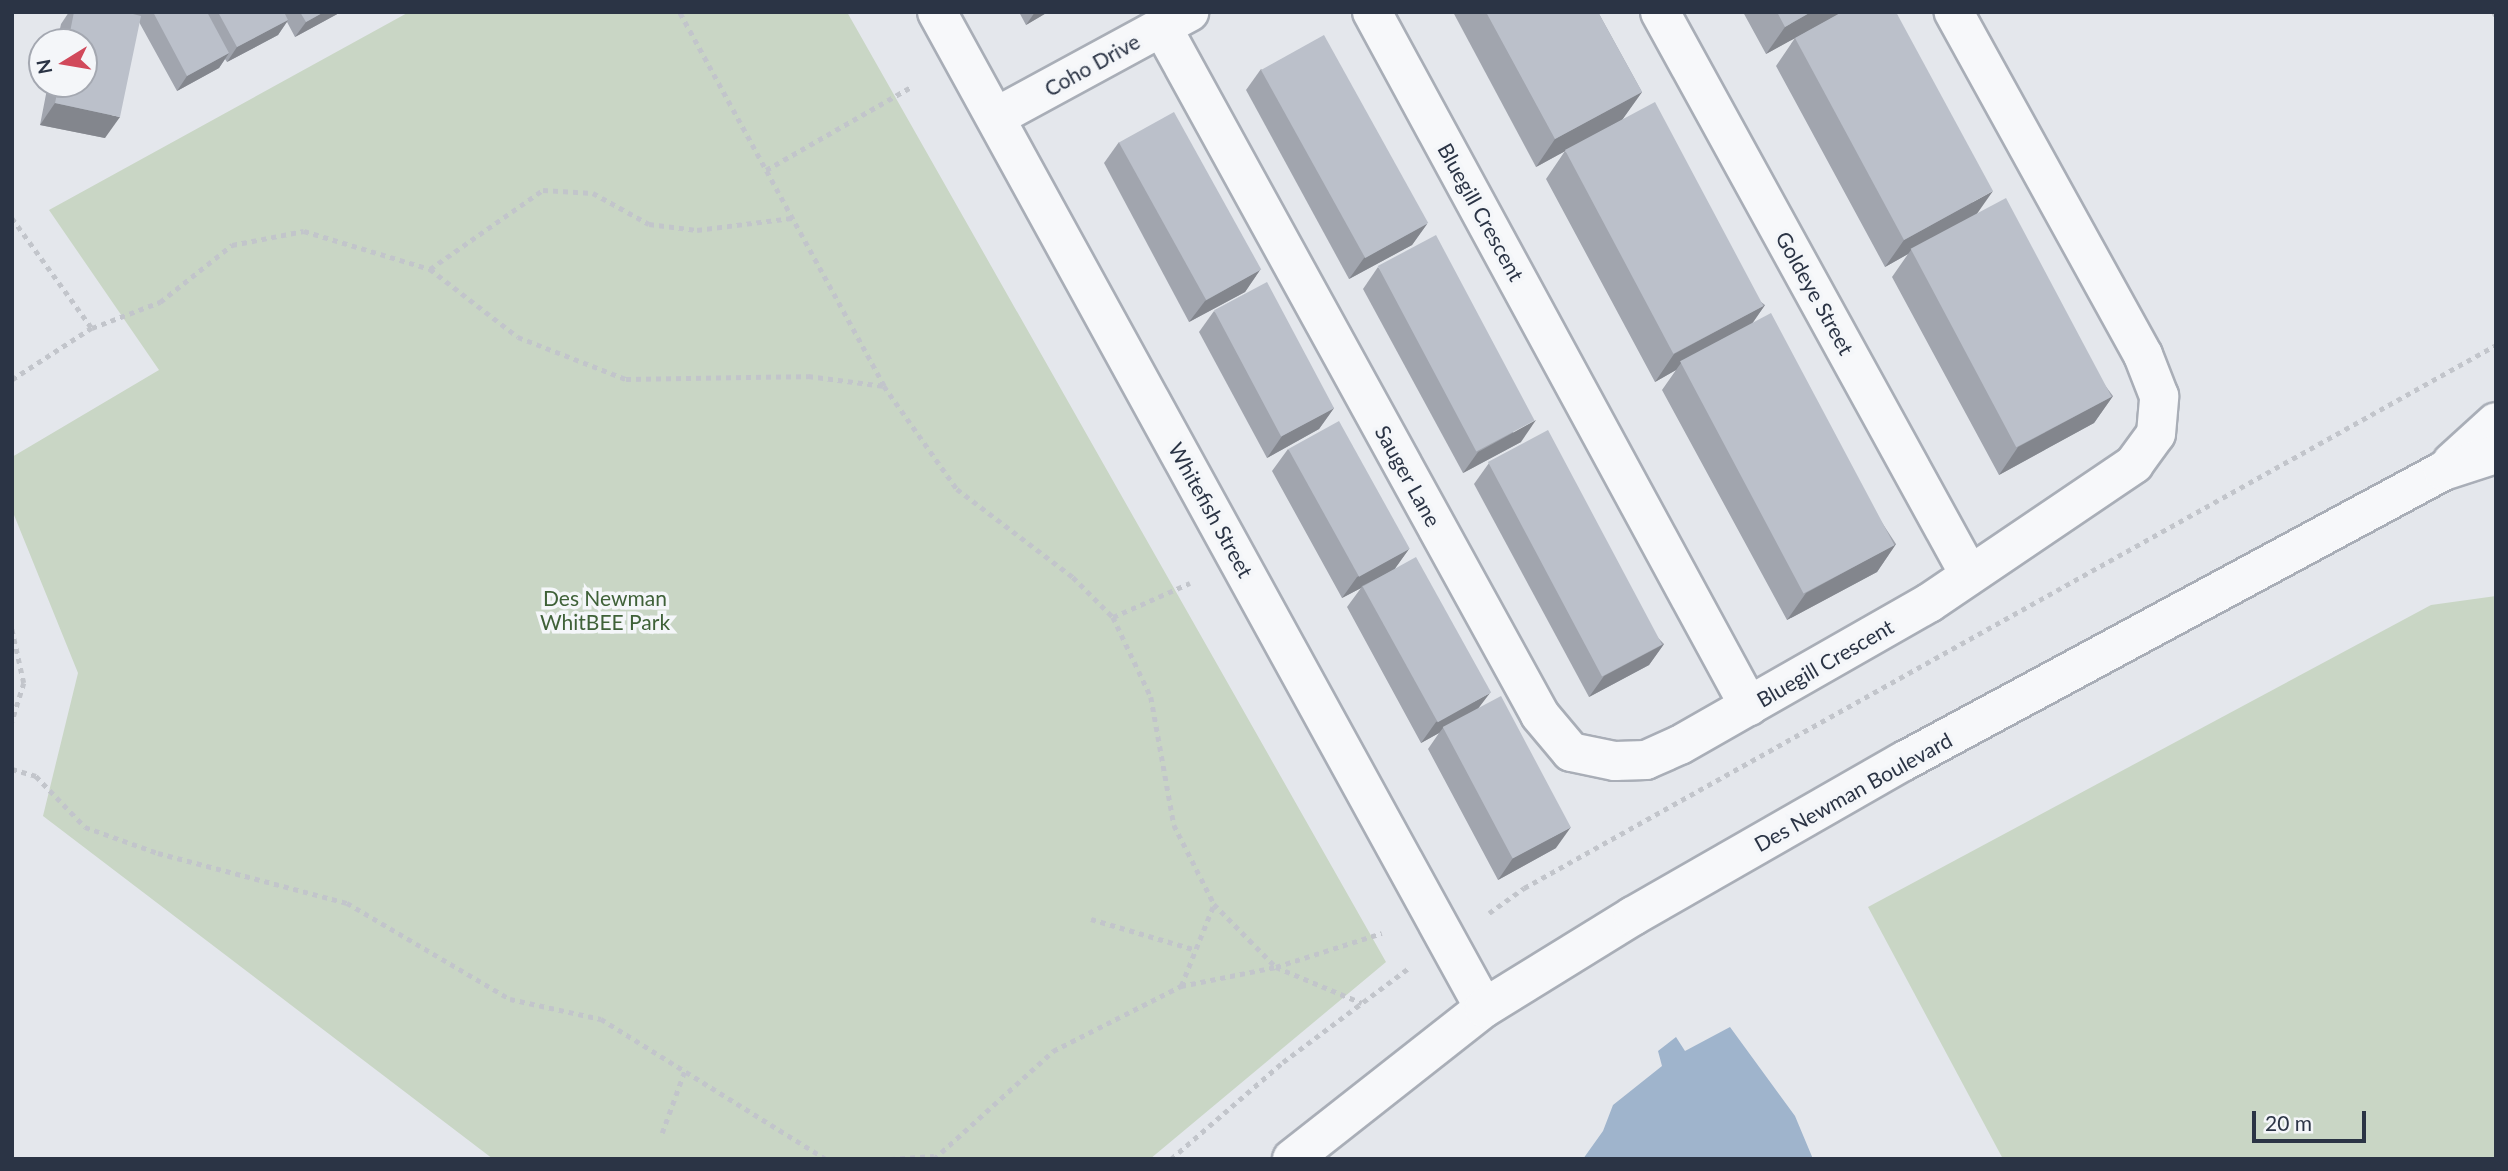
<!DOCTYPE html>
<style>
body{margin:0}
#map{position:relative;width:2508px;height:1171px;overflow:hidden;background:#e4e7ec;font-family:Lato,sans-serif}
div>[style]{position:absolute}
.green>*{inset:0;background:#c9d6c5}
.water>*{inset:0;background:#9fb4cc}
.path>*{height:4.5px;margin-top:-2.25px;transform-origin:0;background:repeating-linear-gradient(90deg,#c2c5cb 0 5px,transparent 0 10px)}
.roads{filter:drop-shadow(2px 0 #a9aeb7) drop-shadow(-2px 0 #a9aeb7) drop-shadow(0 2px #a9aeb7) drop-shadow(0 -2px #a9aeb7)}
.minor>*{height:38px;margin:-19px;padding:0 19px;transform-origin:19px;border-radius:19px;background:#f7f8fa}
.tertiary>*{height:38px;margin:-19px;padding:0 19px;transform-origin:19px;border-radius:19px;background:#f7f8fa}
.wall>*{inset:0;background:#a1a5ae}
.shaded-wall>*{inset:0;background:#83868d}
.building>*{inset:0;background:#bbc0ca;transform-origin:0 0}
span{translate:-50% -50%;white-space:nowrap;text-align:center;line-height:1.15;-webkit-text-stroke:7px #f4f6f9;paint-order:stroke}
.street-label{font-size:21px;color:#2b3445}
.park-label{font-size:21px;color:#3f6138}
.frame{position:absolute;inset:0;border:14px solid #2b3445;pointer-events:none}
.north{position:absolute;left:28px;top:28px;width:70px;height:70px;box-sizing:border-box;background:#f4f6f9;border:2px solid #a4a8b1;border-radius:50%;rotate:259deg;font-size:19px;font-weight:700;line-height:28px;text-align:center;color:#2b3445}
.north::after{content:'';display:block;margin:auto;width:24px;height:32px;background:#d1495b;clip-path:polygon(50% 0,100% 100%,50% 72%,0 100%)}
.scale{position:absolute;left:2252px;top:1111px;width:114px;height:32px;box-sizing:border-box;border:4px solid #2b3445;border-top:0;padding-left:9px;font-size:21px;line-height:24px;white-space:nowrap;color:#2b3445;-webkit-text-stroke:5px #f4f6f9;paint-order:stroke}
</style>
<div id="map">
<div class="green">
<i style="clip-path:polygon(409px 12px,847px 12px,1386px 962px,1150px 1159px,493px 1159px,43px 816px,78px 673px,12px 510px,12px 457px,159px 370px,49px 210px)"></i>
<i style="clip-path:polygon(2496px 596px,2496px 1159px,2003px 1159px,1868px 907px,2431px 605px)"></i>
</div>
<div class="water">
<i style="clip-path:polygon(1730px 1027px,1795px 1116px,1813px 1159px,1583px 1159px,1603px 1131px,1613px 1105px,1662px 1066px,1658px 1051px,1676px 1037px,1685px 1051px)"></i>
</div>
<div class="path">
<i style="left:2494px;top:12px;width:4px;rotate:63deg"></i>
<i style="left:766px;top:170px;width:167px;rotate:-29.8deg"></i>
<i style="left:12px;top:218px;width:136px;rotate:54deg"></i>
<i style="left:92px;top:328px;width:95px;rotate:147deg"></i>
<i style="left:430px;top:269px;width:111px;rotate:37.7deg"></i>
<i style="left:518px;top:337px;width:116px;rotate:21.3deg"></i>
<i style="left:626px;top:379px;width:182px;rotate:-0.9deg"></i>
<i style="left:808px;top:376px;width:77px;rotate:7.5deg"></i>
<i style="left:884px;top:386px;width:426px;rotate:-118.7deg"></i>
<i style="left:92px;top:328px;width:73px;rotate:-20.9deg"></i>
<i style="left:160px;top:302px;width:92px;rotate:-38.4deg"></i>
<i style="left:232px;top:245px;width:73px;rotate:-11deg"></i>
<i style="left:304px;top:231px;width:132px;rotate:16.8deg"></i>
<i style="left:430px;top:269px;width:138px;rotate:-35deg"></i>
<i style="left:543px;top:190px;width:50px;rotate:3.4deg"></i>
<i style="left:593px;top:193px;width:64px;rotate:29deg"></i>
<i style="left:649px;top:224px;width:48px;rotate:7.1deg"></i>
<i style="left:697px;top:230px;width:96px;rotate:-7.2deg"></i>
<i style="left:884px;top:386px;width:126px;rotate:54.7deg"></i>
<i style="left:957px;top:489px;width:146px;rotate:37.2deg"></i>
<i style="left:1073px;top:577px;width:57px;rotate:45deg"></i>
<i style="left:1113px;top:617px;width:84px;rotate:-23.8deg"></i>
<i style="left:1113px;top:617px;width:89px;rotate:64.6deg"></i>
<i style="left:1151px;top:697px;width:130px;rotate:79.8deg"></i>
<i style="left:1174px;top:825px;width:89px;rotate:63.1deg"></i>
<i style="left:1214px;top:904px;width:88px;rotate:45.5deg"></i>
<i style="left:1276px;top:967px;width:111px;rotate:-17.8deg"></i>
<i style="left:12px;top:629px;width:55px;rotate:77.5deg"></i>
<i style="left:24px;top:683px;width:41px;rotate:107.1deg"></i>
<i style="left:12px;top:769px;width:25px;rotate:16deg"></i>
<i style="left:36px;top:776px;width:71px;rotate:46.1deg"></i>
<i style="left:85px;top:827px;width:77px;rotate:19.6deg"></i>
<i style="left:158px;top:853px;width:196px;rotate:14.8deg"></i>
<i style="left:347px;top:903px;width:189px;rotate:30.5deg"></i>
<i style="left:510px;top:999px;width:93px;rotate:12.4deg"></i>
<i style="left:601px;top:1019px;width:265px;rotate:31.9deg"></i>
<i style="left:1489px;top:913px;width:43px;rotate:-35.5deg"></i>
<i style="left:1524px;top:888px;width:1113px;rotate:-29.19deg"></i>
<i style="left:1091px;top:919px;width:109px;rotate:16.4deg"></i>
<i style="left:1181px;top:986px;width:88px;rotate:-68.1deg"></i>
<i style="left:662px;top:1133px;width:70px;rotate:-70deg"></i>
<i style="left:890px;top:1159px;width:44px;rotate:-3.9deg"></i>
<i style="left:934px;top:1159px;width:161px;rotate:-42.2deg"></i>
<i style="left:1053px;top:1051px;width:144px;rotate:-26.9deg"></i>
<i style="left:1181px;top:986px;width:97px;rotate:-11.3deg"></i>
<i style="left:1276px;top:967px;width:93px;rotate:22.7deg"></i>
<i style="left:1171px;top:1159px;width:148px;rotate:-40.9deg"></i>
<i style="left:1283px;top:1062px;width:159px;rotate:-36.8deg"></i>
</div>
<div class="roads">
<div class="minor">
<i style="left:937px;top:12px;width:1136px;rotate:61.22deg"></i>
<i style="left:1372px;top:12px;width:790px;rotate:61.49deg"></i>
<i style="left:1660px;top:12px;width:641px;rotate:61.2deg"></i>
<i style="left:1162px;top:27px;width:785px;rotate:61.21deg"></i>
<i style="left:1540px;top:715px;width:48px;rotate:50deg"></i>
<i style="left:1571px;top:752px;width:45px;rotate:11.6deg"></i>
<i style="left:1615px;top:761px;width:31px;rotate:-2deg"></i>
<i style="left:1646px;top:760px;width:37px;rotate:-24deg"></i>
<i style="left:1680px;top:745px;width:287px;rotate:-29.7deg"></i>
<i style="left:1929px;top:603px;width:248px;rotate:-34.1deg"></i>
<i style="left:2134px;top:464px;width:37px;rotate:-54deg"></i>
<i style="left:2156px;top:434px;width:38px;rotate:-85deg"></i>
<i style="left:2159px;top:396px;width:44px;rotate:-111.3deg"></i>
<i style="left:2143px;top:355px;width:392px;rotate:-118.9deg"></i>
<i style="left:996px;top:117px;width:220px;rotate:-28.5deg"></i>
</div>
<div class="tertiary">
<i style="left:2452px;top:462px;width:59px;rotate:-42.3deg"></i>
<i style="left:1292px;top:1159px;width:244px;rotate:-38.2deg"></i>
<i style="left:1484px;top:1008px;width:175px;rotate:-31.7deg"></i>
<i style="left:1633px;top:916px;width:312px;rotate:-29.8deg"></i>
<i style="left:1904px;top:761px;width:612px;rotate:-28.28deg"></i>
<i style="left:2443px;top:471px;width:56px;rotate:-17.8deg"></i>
</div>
</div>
<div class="wall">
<i style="clip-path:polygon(69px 12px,125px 12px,135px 14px,134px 12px,341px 12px,295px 37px,287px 22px,278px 35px,227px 62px,225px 59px,219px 68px,177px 91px,139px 22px,105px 138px,40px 125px,48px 84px,84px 84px,84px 42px,57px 42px,61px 24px)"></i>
<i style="clip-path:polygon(1019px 12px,1048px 12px,1026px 25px)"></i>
<i style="clip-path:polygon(1453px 12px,1598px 12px,1642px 92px,1622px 120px,1536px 167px)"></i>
<i style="clip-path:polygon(1743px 12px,1896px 12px,1977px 214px,2113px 396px,2094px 423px,1999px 475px,1892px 277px,1908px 254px,1885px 267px,1776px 66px,1795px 38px,1798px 36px,1766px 54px)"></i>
<i style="clip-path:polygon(1261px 69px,1427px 224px,1412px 245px,1349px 279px,1246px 90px)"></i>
<i style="clip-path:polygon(1119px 142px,1260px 270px,1245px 292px,1189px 322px,1104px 163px)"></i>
<i style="clip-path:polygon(1565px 151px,1765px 305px,1752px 324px,1896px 544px,1877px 572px,1787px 620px,1662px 390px,1676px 370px,1655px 382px,1546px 179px)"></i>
<i style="clip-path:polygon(1378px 267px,1521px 442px,1463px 473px,1363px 289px)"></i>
<i style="clip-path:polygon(1214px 311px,1334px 408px,1319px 429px,1267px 458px,1199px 332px)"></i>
<i style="clip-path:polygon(1288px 449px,1409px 549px,1395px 568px,1478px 709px,1556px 848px,1498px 880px,1428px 749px,1439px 733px,1421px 743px,1347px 607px,1361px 588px,1342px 598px,1272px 471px)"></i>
<i style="clip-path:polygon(1489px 463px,1664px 644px,1649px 665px,1589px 697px,1474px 484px)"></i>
</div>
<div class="shaded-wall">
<i style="clip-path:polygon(324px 12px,341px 12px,295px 37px,306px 22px)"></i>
<i style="clip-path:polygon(1035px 12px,1048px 12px,1026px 25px)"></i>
<i style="clip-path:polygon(1811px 12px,1843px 12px,1766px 54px,1785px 27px)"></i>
<i style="clip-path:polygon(288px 20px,278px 35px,227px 62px,237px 47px)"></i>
<i style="clip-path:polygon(229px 53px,219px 68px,177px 91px,187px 76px)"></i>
<i style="clip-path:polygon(1642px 92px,1622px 120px,1536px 167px,1555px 139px)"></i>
<i style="clip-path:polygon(55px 103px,120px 117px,105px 138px,40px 125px)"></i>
<i style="clip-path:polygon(1993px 191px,1974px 218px,1911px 250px,1908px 254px,1885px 267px,1904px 240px)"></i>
<i style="clip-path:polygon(1427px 224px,1412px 245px,1349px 279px,1364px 258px)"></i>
<i style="clip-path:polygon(1260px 270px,1245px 292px,1189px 322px,1205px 301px)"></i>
<i style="clip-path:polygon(1765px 305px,1746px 332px,1681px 363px,1676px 370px,1655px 382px,1674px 354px)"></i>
<i style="clip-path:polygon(2113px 396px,2094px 423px,1999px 475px,2018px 447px)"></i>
<i style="clip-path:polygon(1334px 408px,1319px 429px,1267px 458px,1282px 436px)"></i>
<i style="clip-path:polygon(1536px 420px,1521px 442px,1463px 473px,1478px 452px)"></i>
<i style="clip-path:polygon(1896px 544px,1877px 572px,1787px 620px,1806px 593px)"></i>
<i style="clip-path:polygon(1409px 549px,1394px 570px,1362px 586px,1361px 588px,1342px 598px,1357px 577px)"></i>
<i style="clip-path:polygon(1664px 644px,1649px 665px,1589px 697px,1604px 676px)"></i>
<i style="clip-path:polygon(1490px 693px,1474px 714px,1443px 728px,1439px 733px,1421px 743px,1436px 722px)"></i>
<i style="clip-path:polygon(1571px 827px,1556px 848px,1498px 880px,1513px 858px)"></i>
</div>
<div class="building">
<i style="clip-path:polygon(74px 12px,125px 12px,141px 16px,120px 117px,55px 103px,59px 84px,84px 84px,84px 42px,68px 42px)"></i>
<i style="clip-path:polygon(153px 12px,207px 12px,229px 53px,187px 76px)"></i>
<i style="clip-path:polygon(218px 12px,284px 12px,288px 20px,237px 47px)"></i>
<i style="clip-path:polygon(300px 12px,324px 12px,306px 22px)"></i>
<i style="clip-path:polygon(1486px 12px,1598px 12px,1642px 92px,1555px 139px)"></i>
<i style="clip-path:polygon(1777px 12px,1811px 12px,1785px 27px)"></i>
<i style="clip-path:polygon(1842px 12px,1896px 12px,1993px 191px,1904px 240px,1795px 38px)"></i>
<i style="left:1324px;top:35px;width:215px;height:72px;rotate:61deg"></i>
<i style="left:1655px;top:102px;width:231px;height:102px;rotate:62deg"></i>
<i style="left:1174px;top:112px;width:180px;height:63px;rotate:61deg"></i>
<i style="left:2006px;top:198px;width:225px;height:108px;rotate:62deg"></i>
<i style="left:1436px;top:235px;width:210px;height:66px;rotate:62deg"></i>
<i style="left:1267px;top:282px;width:143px;height:60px;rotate:62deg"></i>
<i style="left:1771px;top:313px;width:263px;height:103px;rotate:62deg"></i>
<i style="left:1339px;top:421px;width:146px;height:58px;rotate:61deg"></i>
<i style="left:1548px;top:430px;width:243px;height:68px;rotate:62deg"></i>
<i style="left:1416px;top:557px;width:155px;height:61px;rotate:61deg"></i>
<i style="left:1501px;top:696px;width:149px;height:66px;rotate:62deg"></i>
</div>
<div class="street-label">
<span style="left:1092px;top:65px;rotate:-29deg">Coho Drive</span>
<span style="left:1481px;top:212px;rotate:61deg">Bluegill Crescent</span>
<span style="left:1815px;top:293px;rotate:61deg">Goldeye Street</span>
<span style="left:1408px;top:476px;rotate:61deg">Sauger Lane</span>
<span style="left:1211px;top:510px;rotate:61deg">Whitefish Street</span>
<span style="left:1825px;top:663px;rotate:-30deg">Bluegill Crescent</span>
<span style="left:1853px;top:792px;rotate:-29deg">Des Newman Boulevard</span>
</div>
<div class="park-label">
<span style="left:605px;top:610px">Des Newman<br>WhitBEE Park</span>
</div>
<div class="frame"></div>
<div class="north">N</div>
<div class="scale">20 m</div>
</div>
